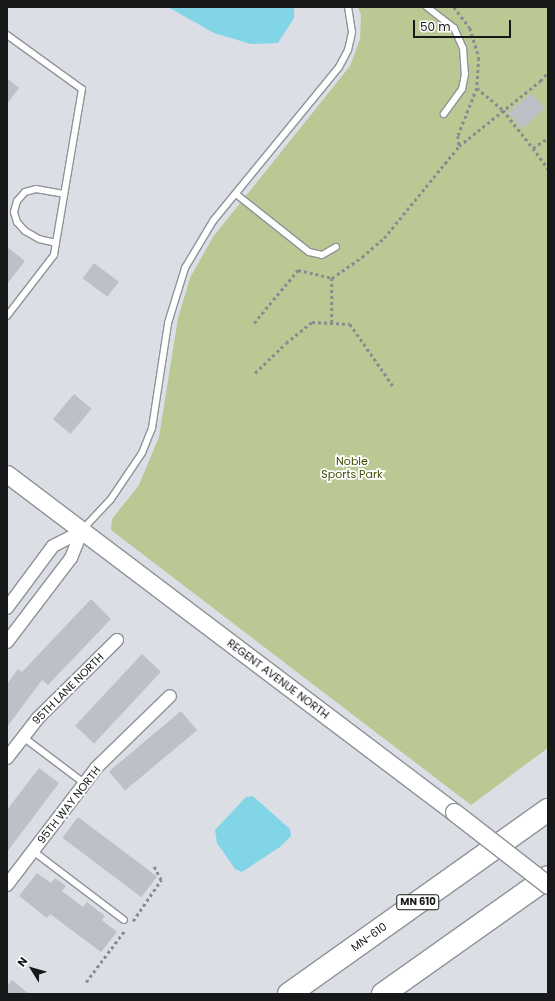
<!DOCTYPE html>
<style>
body{margin:0}
#map{position:relative;width:555px;height:1001px;overflow:hidden;background:#dbdfe5;font-family:Poppins,sans-serif}
div>[style]{position:absolute}
.green>*{inset:0;background:#bac894}
.water>*{inset:0;background:#82d5e7}
.building>*{inset:0;background:#bdc1c7;transform-origin:0 0}
.path>*{height:2.5px;margin-top:-1.25px;transform-origin:0;background:repeating-linear-gradient(90deg,#898b90 0 3px,transparent 0 6px)}
.roads{filter:drop-shadow(1px 0 #8f9398) drop-shadow(-1px 0 #8f9398) drop-shadow(0 1px #8f9398) drop-shadow(0 -1px #8f9398)}
.lane>*{height:6px;margin:-3px;padding:0 3px;transform-origin:3px;border-radius:3px;background:#fff}
.street>*{height:12px;margin:-6px;padding:0 6px;transform-origin:6px;border-radius:6px;background:#fff}
.secondary>*{height:17px;margin:-8.5px;padding:0 8.5px;transform-origin:8.5px;border-radius:8.5px;background:#fff}
.highway>*{height:22px;margin:-11px;padding:0 11px;transform-origin:11px;border-radius:11px;background:#fff}
.bridges{filter:drop-shadow(1px 0 #8f9398) drop-shadow(-1px 0 #8f9398) drop-shadow(0 1px #8f9398) drop-shadow(0 -1px #8f9398)}
.secondary-bridge>*{height:17px;margin:-8.5px;padding:0 8.5px;transform-origin:8.5px;border-radius:8.5px;background:#fff}
span{translate:-50% -50%;white-space:nowrap;text-align:center;line-height:1.15;-webkit-text-stroke:3.5px #fff;paint-order:stroke}
.shield-label span{padding:1px 3px;background:#fff;border:1px solid;border-radius:3px;-webkit-text-stroke-width:0}
.shield-label{font-size:10px;color:#17181a;font-weight:700}
.park-label{font-size:11px;color:#414e06}
.street-label{font-size:11px;color:#17181a}
.frame{position:absolute;inset:0;border:8px solid #17181a;pointer-events:none}
.north{position:absolute;left:12px;top:949px;width:40px;height:40px;-webkit-text-stroke:3px #fff;paint-order:stroke;rotate:307deg;font-size:11px;font-weight:700;line-height:16px;text-align:center;color:#17181a}
.north::after{content:'';display:block;margin:auto;width:14px;height:18px;background:#17181a;clip-path:polygon(50% 0,100% 100%,50% 72%,0 100%)}
.scale{position:absolute;left:413px;top:20px;width:98px;height:18px;box-sizing:border-box;border:2px solid #17181a;border-top:0;padding-left:5px;font-size:12px;line-height:14px;white-space:nowrap;color:#17181a;-webkit-text-stroke:3px #fff;paint-order:stroke}
</style>
<div id="map">
<div class="green">
<i style="clip-path:polygon(358px 7px,548px 7px,548px 748px,471px 805px,111px 530px,112px 519px,139px 485px,159px 437px,178px 318px,190px 278px,213px 237px,350px 66px,360px 39px,361px 15px)"></i>
</div>
<div class="water">
<i style="clip-path:polygon(168px 7px,294px 7px,294px 18px,278px 43px,251px 44px,214px 33px)"></i>
<i style="clip-path:polygon(253px 796px,290px 829px,291px 836px,280px 847px,242px 872px,235px 869px,217px 843px,215px 830px,246px 797px)"></i>
</div>
<div class="building">
<i style="clip-path:polygon(7px 78px,19px 88px,7px 104px)"></i>
<i style="left:531px;top:93px;width:21px;height:30px;rotate:49deg"></i>
<i style="clip-path:polygon(7px 247px,25px 261px,7px 284px)"></i>
<i style="left:94px;top:263px;width:31px;height:19px;rotate:37deg"></i>
<i style="left:74px;top:394px;width:23px;height:33px;rotate:40deg"></i>
<i style="clip-path:polygon(91px 599px,111px 619px,48px 685px,42px 680px,7px 727px,7px 684px,18px 669px,22px 672px)"></i>
<i style="left:142px;top:654px;width:26px;height:98px;rotate:43deg"></i>
<i style="left:181px;top:711px;width:25px;height:94px;rotate:50deg"></i>
<i style="clip-path:polygon(39px 768px,59px 783px,7px 852px,7px 810px)"></i>
<i style="left:78px;top:817px;width:99px;height:26px;rotate:37deg"></i>
<i style="clip-path:polygon(37px 873px,51px 883px,55px 878px,66px 886px,62px 891px,83px 907px,87px 902px,105px 916px,102px 920px,117px 932px,101px 952px,50px 914px,47px 918px,19px 896px)"></i>
<i style="clip-path:polygon(12px 980px,29px 994px,7px 994px,7px 986px)"></i>
</div>
<div class="path">
<i style="left:454px;top:7px;width:26px;rotate:53deg"></i>
<i style="left:470px;top:28px;width:31px;rotate:73deg"></i>
<i style="left:479px;top:58px;width:30px;rotate:94deg"></i>
<i style="left:477px;top:88px;width:52px;rotate:111.6deg"></i>
<i style="left:458px;top:136px;width:10px;rotate:84deg"></i>
<i style="left:477px;top:88px;width:34px;rotate:40deg"></i>
<i style="left:503px;top:110px;width:48px;rotate:51.7deg"></i>
<i style="left:533px;top:148px;width:18px;rotate:-34deg"></i>
<i style="left:533px;top:148px;width:26px;rotate:54deg"></i>
<i style="left:332px;top:278px;width:45px;rotate:90deg"></i>
<i style="left:254px;top:323px;width:69px;rotate:-50.3deg"></i>
<i style="left:298px;top:270px;width:35px;rotate:13deg"></i>
<i style="left:332px;top:278px;width:37px;rotate:-35deg"></i>
<i style="left:362px;top:257px;width:29px;rotate:-41deg"></i>
<i style="left:384px;top:238px;width:119px;rotate:-50.8deg"></i>
<i style="left:459px;top:146px;width:104px;rotate:-38.7deg"></i>
<i style="left:540px;top:81px;width:12px;rotate:-48deg"></i>
<i style="left:255px;top:373px;width:43px;rotate:-44.1deg"></i>
<i style="left:286px;top:343px;width:33px;rotate:-39deg"></i>
<i style="left:312px;top:322px;width:38px;rotate:3deg"></i>
<i style="left:350px;top:324px;width:77px;rotate:55.1deg"></i>
<i style="left:133px;top:921px;width:50px;rotate:-55.7deg"></i>
<i style="left:161px;top:880px;width:17px;rotate:-118deg"></i>
<i style="left:86px;top:982px;width:66px;rotate:-53deg"></i>
</div>
<div class="roads">
<div class="lane">
<i style="left:427px;top:7px;width:34px;rotate:38deg"></i>
<i style="left:454px;top:28px;width:22px;rotate:66deg"></i>
<i style="left:463px;top:48px;width:26px;rotate:86deg"></i>
<i style="left:465px;top:74px;width:15px;rotate:101deg"></i>
<i style="left:462px;top:89px;width:31px;rotate:126deg"></i>
<i style="left:7px;top:35px;width:92px;rotate:35.8deg"></i>
<i style="left:82px;top:89px;width:168px;rotate:99.6deg"></i>
<i style="left:54px;top:255px;width:77px;rotate:127.6deg"></i>
<i style="left:236px;top:194px;width:93px;rotate:38.5deg"></i>
<i style="left:309px;top:252px;width:13px;rotate:13deg"></i>
<i style="left:322px;top:255px;width:16px;rotate:-30deg"></i>
<i style="left:56px;top:243px;width:17px;rotate:-167deg"></i>
<i style="left:39px;top:239px;width:16px;rotate:-150deg"></i>
<i style="left:25px;top:231px;width:12px;rotate:-132deg"></i>
<i style="left:17px;top:222px;width:10px;rotate:-107deg"></i>
<i style="left:14px;top:212px;width:11px;rotate:-75deg"></i>
<i style="left:17px;top:201px;width:12px;rotate:-48deg"></i>
<i style="left:25px;top:192px;width:11px;rotate:-15deg"></i>
<i style="left:36px;top:189px;width:28px;rotate:10deg"></i>
<i style="left:82px;top:530px;width:42px;rotate:-46.9deg"></i>
<i style="left:111px;top:499px;width:55px;rotate:-56deg"></i>
<i style="left:142px;top:453px;width:27px;rotate:-68deg"></i>
<i style="left:152px;top:428px;width:106px;rotate:-81.3deg"></i>
<i style="left:168px;top:323px;width:58px;rotate:-72.8deg"></i>
<i style="left:185px;top:268px;width:55px;rotate:-59.2deg"></i>
<i style="left:213px;top:221px;width:199px;rotate:-50.7deg"></i>
<i style="left:339px;top:67px;width:19px;rotate:-62deg"></i>
<i style="left:348px;top:50px;width:18px;rotate:-77deg"></i>
<i style="left:352px;top:32px;width:25px;rotate:-99deg"></i>
<i style="left:23px;top:737px;width:76px;rotate:37deg"></i>
<i style="left:33px;top:851px;width:114px;rotate:37.2deg"></i>
</div>
<div class="street">
<i style="left:7px;top:608px;width:77px;rotate:-53.4deg"></i>
<i style="left:53px;top:546px;width:33px;rotate:-27deg"></i>
<i style="left:7px;top:642px;width:106px;rotate:-52.7deg"></i>
<i style="left:71px;top:558px;width:29px;rotate:-68deg"></i>
<i style="left:7px;top:758px;width:51px;rotate:-52.2deg"></i>
<i style="left:38px;top:718px;width:111px;rotate:-44.6deg"></i>
<i style="left:7px;top:885px;width:147px;rotate:-52.7deg"></i>
<i style="left:96px;top:768px;width:103px;rotate:-44.2deg"></i>
</div>
<div class="secondary">
<i style="left:7px;top:474px;width:560px;rotate:37.09deg"></i>
</div>
<div class="highway">
<i style="left:289px;top:994px;width:318px;rotate:-35.4deg"></i>
<i style="left:383px;top:994px;width:202px;rotate:-35.3deg"></i>
</div>
</div>
<div class="bridges">
<div class="secondary-bridge">
<i style="left:454px;top:812px;width:119px;rotate:37.8deg"></i>
</div>
</div>
<div class="shield-label">
<span style="left:418px;top:902px">MN 610</span>
</div>
<div class="park-label">
<span style="left:352px;top:468px">Noble<br>Sports Park</span>
</div>
<div class="street-label">
<span style="left:278px;top:679px;rotate:37deg">REGENT AVENUE NORTH</span>
<span style="left:68px;top:689px;rotate:-45deg">95TH LANE NORTH</span>
<span style="left:69px;top:805px;rotate:-52deg">95TH WAY NORTH</span>
<span style="left:369px;top:937px;rotate:-35deg">MN-610</span>
</div>
<div class="frame"></div>
<div class="north">N</div>
<div class="scale">50 m</div>
</div>
